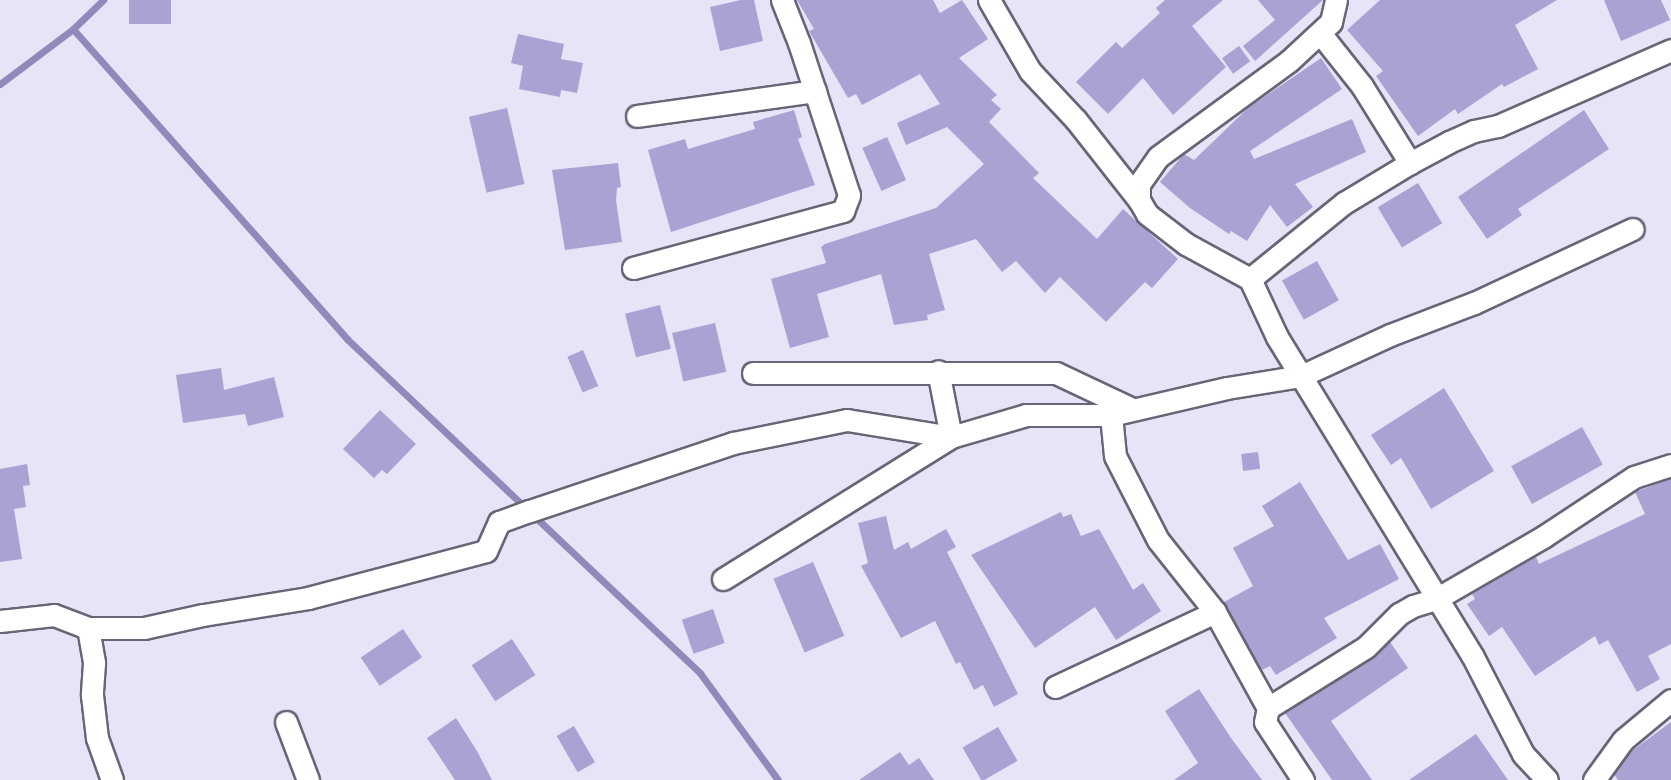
<!DOCTYPE html>
<style>
body{margin:0}
#map{position:relative;width:1671px;height:780px;overflow:hidden;background:#e6e4f7;font-family:Barlow,sans-serif}
div>[style]{position:absolute}
.stream>*{height:7px;margin:-3.5px;padding:0 3.5px;transform-origin:3.5px;border-radius:3.5px;background:#9189b9}
.building>*{inset:0;background:#aaa2d3;transform-origin:0 0}
.roads{filter:drop-shadow(2px 0 #686576) drop-shadow(-2px 0 #686576) drop-shadow(0 2px #686576) drop-shadow(0 -2px #686576)}
.minor>*{height:21px;margin:-10.5px;padding:0 10.5px;transform-origin:10.5px;border-radius:10.5px;background:#fff}
span{translate:-50% -50%;white-space:nowrap;text-align:center;line-height:1.15;-webkit-text-stroke:5px #fff;paint-order:stroke}
</style>
<div id="map">
<div class="stream">
<i style="left:73px;top:29px;width:414px;rotate:48.5deg"></i>
<i style="left:347px;top:339px;width:486px;rotate:43.4deg"></i>
<i style="left:700px;top:673px;width:132px;rotate:53.9deg"></i>
<i style="left:0;top:84px;width:91px;rotate:-37deg"></i>
<i style="left:73px;top:29px;width:42px;rotate:-44deg"></i>
</div>
<div class="building">
<i style="left:129px;top:0;width:42px;height:24px"></i>
<i style="clip-path:polygon(741px 0,754px 0,763px 41px,720px 51px,710px 7px)"></i>
<i style="clip-path:polygon(797px 0,933px 0,940px 13px,962px 0,988px 39px,959px 58px,997px 95px,991px 100px,1001px 109px,989px 122px,1039px 173px,1033px 178px,1097px 239px,1123px 209px,1178px 259px,1152px 288px,1145px 282px,1106px 322px,1060px 277px,1045px 293px,1016px 261px,1002px 272px,976px 239px,929px 254px,945px 310px,927px 315px,928px 320px,894px 325px,881px 274px,817px 294px,829px 337px,790px 348px,771px 279px,826px 263px,821px 247px,825px 244px,936px 208px,984px 164px,947px 127px,906px 145px,897px 123px,940px 104px,920px 74px,862px 105px,856px 94px,848px 98px,809px 31px,814px 29px)"></i>
<i style="clip-path:polygon(1165px 0,1223px 0,1192px 26px,1226px 67px,1173px 115px,1143px 78px,1108px 114px,1076px 82px,1116px 42px,1122px 48px,1160px 13px,1156px 8px)"></i>
<i style="clip-path:polygon(1258px 0,1323px 0,1255px 61px,1243px 46px,1275px 20px)"></i>
<i style="clip-path:polygon(1380px 0,1557px 0,1515px 25px,1538px 69px,1504px 87px,1502px 84px,1458px 114px,1455px 109px,1418px 136px,1376px 76px,1383px 71px,1347px 30px)"></i>
<i style="clip-path:polygon(1604px 0,1661px 0,1670px 20px,1621px 41px)"></i>
<i style="clip-path:polygon(518px 34px,564px 44px,561px 59px,583px 63px,577px 93px,561px 90px,560px 97px,519px 89px,523px 66px,511px 63px)"></i>
<i style="left:1239px;top:46px;width:19px;height:21px;rotate:54deg"></i>
<i style="clip-path:polygon(1321px 58px,1342px 89px,1250px 151px,1254px 159px,1352px 119px,1366px 152px,1295px 184px,1313px 207px,1287px 227px,1270px 205px,1247px 241px,1231px 231px,1229px 234px,1190px 208px,1160px 182px,1184px 154px,1194px 160px,1248px 108px)"></i>
<i style="left:507px;top:108px;width:78px;height:39px;rotate:77deg"></i>
<i style="clip-path:polygon(794px 110px,802px 137px,798px 139px,815px 185px,671px 232px,648px 150px,685px 139px,688px 149px,755px 129px,753px 122px)"></i>
<i style="clip-path:polygon(1584px 110px,1609px 149px,1518px 209px,1522px 215px,1487px 239px,1458px 197px)"></i>
<i style="left:887px;top:137px;width:47px;height:27px;rotate:66deg"></i>
<i style="clip-path:polygon(618px 163px,621px 187px,617px 188px,616px 200px,622px 242px,565px 250px,552px 170px)"></i>
<i style="left:1418px;top:183px;width:47px;height:47px;rotate:59deg"></i>
<i style="left:1317px;top:261px;width:45px;height:40px;rotate:61deg"></i>
<i style="left:660px;top:305px;width:45px;height:36px;rotate:76deg"></i>
<i style="left:715px;top:323px;width:50px;height:44px;rotate:77deg"></i>
<i style="left:583px;top:350px;width:39px;height:17px;rotate:67deg"></i>
<i style="clip-path:polygon(221px 368px,224px 390px,274px 377px,284px 417px,248px 426px,245px 414px,183px 423px,176px 375px)"></i>
<i style="clip-path:polygon(1444px 388px,1494px 471px,1431px 509px,1401px 458px,1391px 465px,1371px 435px)"></i>
<i style="clip-path:polygon(380px 410px,416px 444px,387px 474px,382px 470px,374px 478px,343px 449px)"></i>
<i style="left:1582px;top:427px;width:43px;height:81px;rotate:61deg"></i>
<i style="left:1258px;top:452px;width:17px;height:17px;rotate:83deg"></i>
<i style="clip-path:polygon(27px 464px,30px 485px,23px 486px,26px 507px,14px 509px,22px 559px,0 562px,0 469px)"></i>
<i style="clip-path:polygon(1671px 479px,1671px 644px,1648px 656px,1660px 679px,1637px 692px,1608px 640px,1599px 645px,1595px 636px,1535px 676px,1502px 627px,1489px 636px,1467px 604px,1475px 599px,1472px 594px,1536px 557px,1539px 564px,1645px 514px,1635px 492px)"></i>
<i style="clip-path:polygon(1300px 482px,1348px 560px,1380px 544px,1399px 579px,1324px 618px,1337px 638px,1276px 675px,1270px 666px,1262px 670px,1224px 602px,1253px 586px,1233px 548px,1274px 526px,1262px 506px)"></i>
<i style="clip-path:polygon(1061px 512px,1063px 517px,1071px 514px,1081px 536px,1099px 529px,1133px 590px,1143px 583px,1161px 611px,1116px 640px,1095px 607px,1035px 648px,971px 555px)"></i>
<i style="clip-path:polygon(886px 516px,894px 550px,908px 542px,911px 549px,946px 529px,956px 547px,947px 552px,1018px 694px,994px 707px,983px 685px,974px 690px,960px 662px,956px 664px,935px 621px,901px 638px,861px 566px,868px 563px,858px 523px)"></i>
<i style="left:813px;top:562px;width:80px;height:43px;rotate:67deg"></i>
<i style="left:713px;top:609px;width:36px;height:33px;rotate:71deg"></i>
<i style="left:403px;top:629px;width:34px;height:51px;rotate:56deg"></i>
<i style="left:512px;top:639px;width:43px;height:48px;rotate:57deg"></i>
<i style="clip-path:polygon(1390px 642px,1408px 668px,1331px 721px,1372px 780px,1332px 780px,1285px 713px,1373px 658px)"></i>
<i style="clip-path:polygon(1199px 689px,1231px 738px,1262px 780px,1174px 780px,1198px 763px,1165px 711px)"></i>
<i style="clip-path:polygon(456px 718px,477px 751px,492px 780px,455px 780px,427px 738px)"></i>
<i style="clip-path:polygon(1671px 722px,1671px 780px,1618px 780px,1614px 774px,1629px 753px)"></i>
<i style="left:574px;top:726px;width:42px;height:20px;rotate:60deg"></i>
<i style="left:998px;top:727px;width:39px;height:41px;rotate:60deg"></i>
<i style="clip-path:polygon(1476px 734px,1508px 780px,1409px 780px)"></i>
<i style="clip-path:polygon(900px 752px,909px 765px,919px 758px,934px 780px,859px 780px)"></i>
</div>
<div class="roads">
<div class="minor">
<i style="left:989px;top:0;width:82px;rotate:60deg"></i>
<i style="left:1030px;top:71px;width:67px;rotate:46.8deg"></i>
<i style="left:1076px;top:120px;width:102px;rotate:51.8deg"></i>
<i style="left:1336px;top:0;width:23px;rotate:103deg"></i>
<i style="left:1331px;top:22px;width:57px;rotate:137.1deg"></i>
<i style="left:1289px;top:61px;width:162px;rotate:143.8deg"></i>
<i style="left:1158px;top:157px;width:33px;rotate:125deg"></i>
<i style="left:1139px;top:184px;width:16px;rotate:90deg"></i>
<i style="left:1139px;top:200px;width:16px;rotate:60deg"></i>
<i style="left:1147px;top:214px;width:49px;rotate:37.6deg"></i>
<i style="left:1186px;top:244px;width:73px;rotate:28.7deg"></i>
<i style="left:1250px;top:279px;width:64px;rotate:65deg"></i>
<i style="left:1277px;top:337px;width:373px;rotate:58.5deg"></i>
<i style="left:1472px;top:655px;width:111px;rotate:62.7deg"></i>
<i style="left:1523px;top:754px;width:35px;rotate:47deg"></i>
<i style="left:1320px;top:33px;width:68px;rotate:51.6deg"></i>
<i style="left:1362px;top:86px;width:91px;rotate:58.1deg"></i>
<i style="left:637px;top:116px;width:180px;rotate:-8deg"></i>
<i style="left:633px;top:268px;width:218px;rotate:-15.2deg"></i>
<i style="left:843px;top:211px;width:17px;rotate:-69deg"></i>
<i style="left:849px;top:195px;width:160px;rotate:-108.2deg"></i>
<i style="left:799px;top:43px;width:46px;rotate:-111.6deg"></i>
<i style="left:1250px;top:279px;width:121px;rotate:-39deg"></i>
<i style="left:1344px;top:203px;width:77px;rotate:-31.2deg"></i>
<i style="left:1410px;top:163px;width:44px;rotate:-28.3deg"></i>
<i style="left:1449px;top:142px;width:27px;rotate:-24deg"></i>
<i style="left:1474px;top:131px;width:25px;rotate:-12deg"></i>
<i style="left:1498px;top:126px;width:189px;rotate:-23.7deg"></i>
<i style="left:753px;top:373px;width:303px"></i>
<i style="left:1056px;top:373px;width:82px;rotate:25.3deg"></i>
<i style="left:1111px;top:415px;width:41px;rotate:84.4deg"></i>
<i style="left:1115px;top:456px;width:94px;rotate:62.9deg"></i>
<i style="left:1158px;top:540px;width:92px;rotate:51.6deg"></i>
<i style="left:1215px;top:612px;width:110px;rotate:61.1deg"></i>
<i style="left:723px;top:579px;width:269px;rotate:-31.9deg"></i>
<i style="left:951px;top:437px;width:78px;rotate:-16.3deg"></i>
<i style="left:1026px;top:415px;width:85px"></i>
<i style="left:1111px;top:415px;width:119px;rotate:-13.1deg"></i>
<i style="left:1227px;top:388px;width:75px;rotate:-9.2deg"></i>
<i style="left:1301px;top:376px;width:98px;rotate:-24.7deg"></i>
<i style="left:1390px;top:335px;width:90px;rotate:-20.9deg"></i>
<i style="left:1474px;top:303px;width:175px;rotate:-25deg"></i>
<i style="left:0;top:621px;width:54px;rotate:-6.3deg"></i>
<i style="left:54px;top:615px;width:36px;rotate:21deg"></i>
<i style="left:88px;top:628px;width:56px"></i>
<i style="left:144px;top:628px;width:60px;rotate:-12.4deg"></i>
<i style="left:203px;top:615px;width:106px;rotate:-9.2deg"></i>
<i style="left:308px;top:598px;width:184px;rotate:-14.8deg"></i>
<i style="left:486px;top:551px;width:32px;rotate:-66deg"></i>
<i style="left:499px;top:522px;width:33px;rotate:-20deg"></i>
<i style="left:530px;top:511px;width:214px;rotate:-18.5deg"></i>
<i style="left:733px;top:443px;width:116px;rotate:-11.4deg"></i>
<i style="left:847px;top:420px;width:105px;rotate:9.3deg"></i>
<i style="left:951px;top:437px;width:67px;rotate:-101.1deg"></i>
<i style="left:88px;top:628px;width:36px;rotate:80deg"></i>
<i style="left:94px;top:663px;width:32px;rotate:94deg"></i>
<i style="left:92px;top:695px;width:43px;rotate:83.4deg"></i>
<i style="left:97px;top:738px;width:45px;rotate:70.3deg"></i>
<i style="left:1055px;top:687px;width:177px;rotate:-25.1deg"></i>
<i style="left:286px;top:722px;width:62px;rotate:69.2deg"></i>
<i style="left:1303px;top:780px;width:69px;rotate:-123.2deg"></i>
<i style="left:1265px;top:722px;width:14px;rotate:-78deg"></i>
<i style="left:1268px;top:708px;width:115px;rotate:-31.9deg"></i>
<i style="left:1366px;top:647px;width:47px;rotate:-45deg"></i>
<i style="left:1399px;top:614px;width:16px;rotate:-30deg"></i>
<i style="left:1413px;top:606px;width:24px;rotate:-17deg"></i>
<i style="left:1436px;top:599px;width:124px;rotate:-30.1deg"></i>
<i style="left:1543px;top:537px;width:109px;rotate:-33.4deg"></i>
<i style="left:1634px;top:477px;width:39px;rotate:-18deg"></i>
<i style="left:1594px;top:780px;width:49px;rotate:-54.1deg"></i>
<i style="left:1623px;top:740px;width:62px;rotate:-39.8deg"></i>
</div>
</div>
</div>
